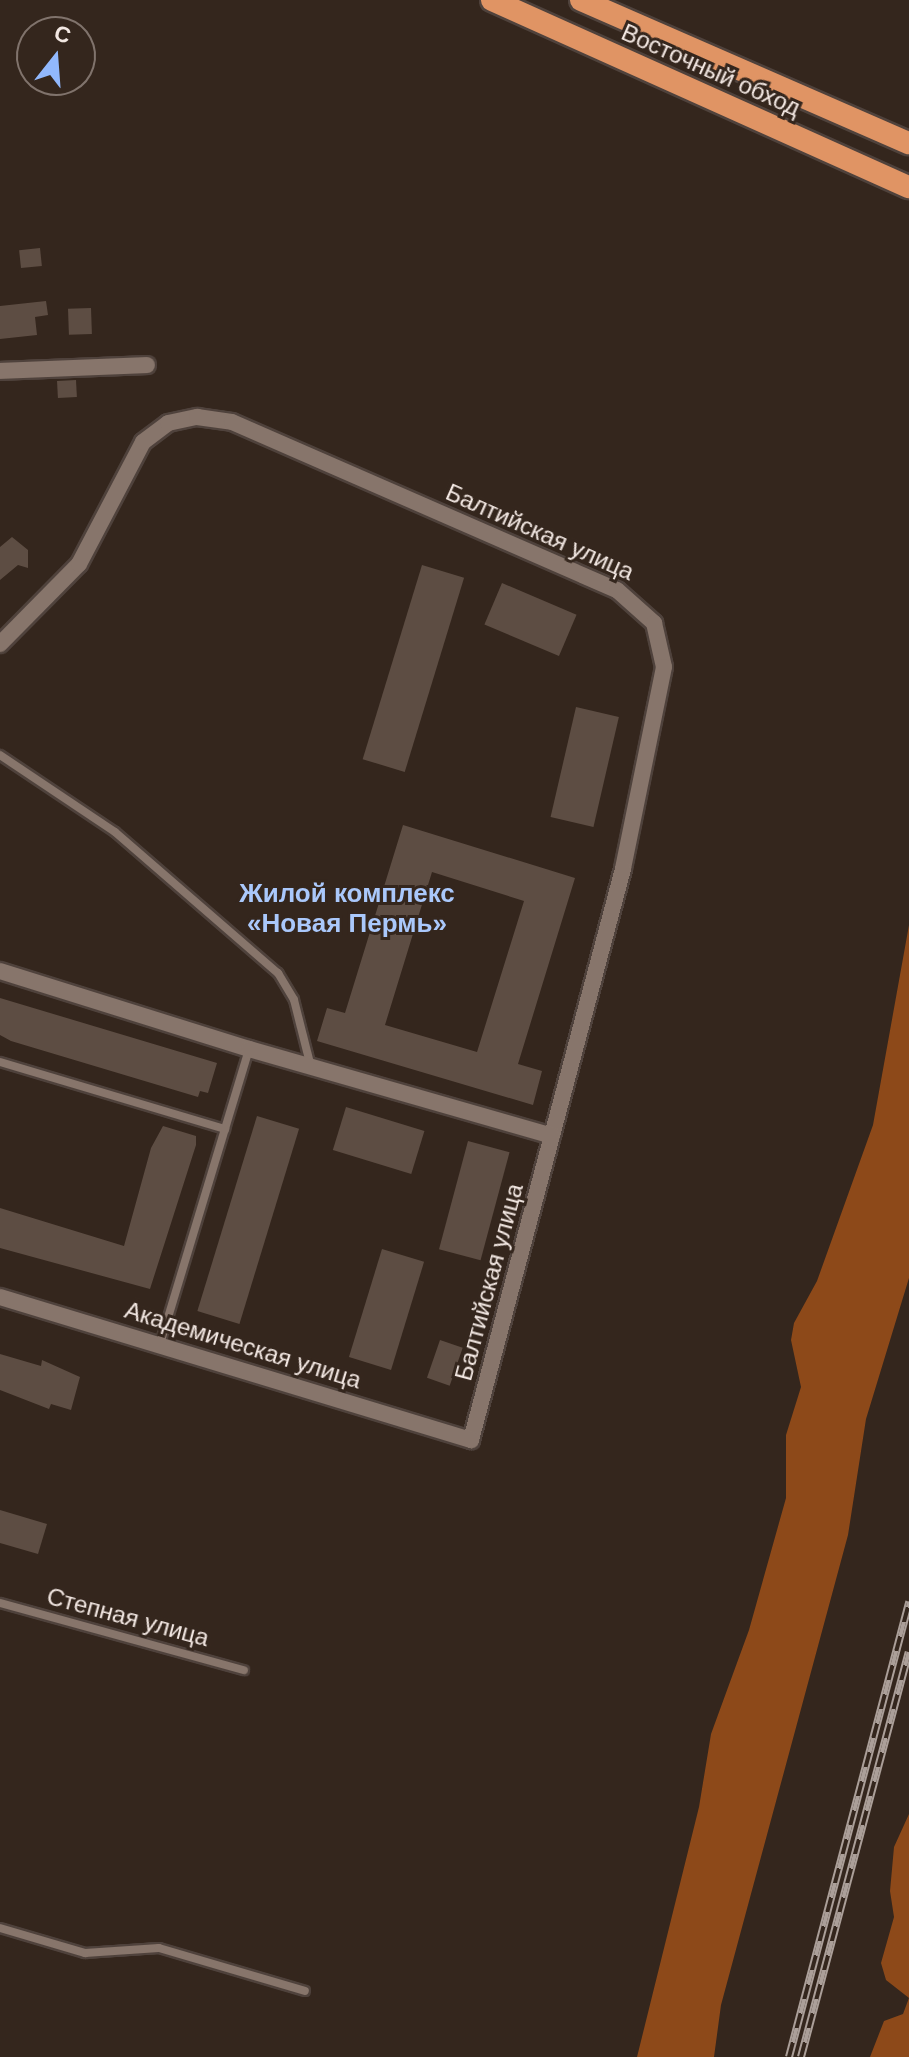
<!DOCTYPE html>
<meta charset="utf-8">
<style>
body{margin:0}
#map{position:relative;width:909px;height:2057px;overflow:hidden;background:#34261d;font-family:Helvetica,sans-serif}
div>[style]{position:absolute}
.forest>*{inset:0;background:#8d4919}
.building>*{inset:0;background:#5d4d43;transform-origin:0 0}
.roads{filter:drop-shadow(2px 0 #4f423c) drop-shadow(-2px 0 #4f423c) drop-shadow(0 2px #4f423c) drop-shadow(0 -2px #4f423c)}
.service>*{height:8px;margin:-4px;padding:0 4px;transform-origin:4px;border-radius:4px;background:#87756b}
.minor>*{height:16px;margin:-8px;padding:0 8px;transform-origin:8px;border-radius:8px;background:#87756b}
.trunk>*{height:22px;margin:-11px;padding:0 11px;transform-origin:11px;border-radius:11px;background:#e09464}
.rail>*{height:8px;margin-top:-4px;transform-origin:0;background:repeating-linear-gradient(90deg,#34261d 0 15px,#ab9f99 0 30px);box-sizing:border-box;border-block:2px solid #ab9f99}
span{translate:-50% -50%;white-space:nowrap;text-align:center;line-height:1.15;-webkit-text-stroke:6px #34261d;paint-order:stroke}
.street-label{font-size:24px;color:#f2e7e2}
.neighbourhood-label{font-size:26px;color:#aac8fb;font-weight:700}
.north{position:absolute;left:16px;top:16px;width:80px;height:80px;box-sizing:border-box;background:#34261d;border:2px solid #80736c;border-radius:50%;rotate:17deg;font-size:22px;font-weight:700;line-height:32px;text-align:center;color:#f2e7e2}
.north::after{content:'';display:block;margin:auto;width:28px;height:36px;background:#91b8fd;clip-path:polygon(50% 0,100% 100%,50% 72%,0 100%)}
</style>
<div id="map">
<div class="forest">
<i style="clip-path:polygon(909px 925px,909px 1278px,866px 1419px,848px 1535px,721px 2005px,714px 2057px,637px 2057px,699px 1807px,711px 1734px,749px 1630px,786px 1498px,786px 1435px,801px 1387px,791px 1340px,794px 1323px,817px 1281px,873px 1125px)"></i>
<i style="clip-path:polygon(909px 1814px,909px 2057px,870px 2057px,884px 2021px,903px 2014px,909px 1998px,886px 1980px,881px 1963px,894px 1917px,890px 1891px,894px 1847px)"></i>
</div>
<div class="building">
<i style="left:40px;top:248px;width:18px;height:21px;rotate:84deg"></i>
<i style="clip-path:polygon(46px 301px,48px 315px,35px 317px,37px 335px,0 339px,0 306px)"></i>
<i style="left:91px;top:308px;width:26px;height:23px;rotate:88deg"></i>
<i style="left:76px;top:380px;width:17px;height:19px;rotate:87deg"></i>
<i style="clip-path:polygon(12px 537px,28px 550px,28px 568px,18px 565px,0 580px,0 547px)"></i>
<i style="left:422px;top:565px;width:44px;height:203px;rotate:17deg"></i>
<i style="left:502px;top:583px;width:81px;height:45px;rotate:23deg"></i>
<i style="left:576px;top:707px;width:44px;height:113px;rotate:13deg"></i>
<i style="clip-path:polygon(evenodd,403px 825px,575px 878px,518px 1064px,542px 1071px,533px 1105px,317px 1041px,327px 1008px,345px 1013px,403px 825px,432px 872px,524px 901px,477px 1052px,385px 1025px,432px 872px)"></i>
<i style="clip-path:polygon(0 998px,217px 1063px,208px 1093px,200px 1091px,198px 1097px,11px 1041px,0 1035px)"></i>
<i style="left:346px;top:1107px;width:82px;height:45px;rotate:17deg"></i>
<i style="left:257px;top:1116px;width:44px;height:204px;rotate:17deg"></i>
<i style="clip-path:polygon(163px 1126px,196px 1136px,196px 1145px,150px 1289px,0 1248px,0 1208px,124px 1246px,151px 1148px)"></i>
<i style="left:468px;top:1141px;width:43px;height:112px;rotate:15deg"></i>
<i style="left:382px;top:1249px;width:44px;height:113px;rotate:17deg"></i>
<i style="left:440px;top:1340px;width:24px;height:40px;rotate:19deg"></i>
<i style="clip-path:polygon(0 1354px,41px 1366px,42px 1360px,80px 1377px,71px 1410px,51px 1404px,49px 1409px,0 1390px)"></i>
<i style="clip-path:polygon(0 1510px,47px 1524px,38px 1554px,0 1543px)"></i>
</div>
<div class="roads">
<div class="service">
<i style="left:0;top:755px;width:138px;rotate:33.8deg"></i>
<i style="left:115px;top:832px;width:216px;rotate:40.9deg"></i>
<i style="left:278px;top:973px;width:31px;rotate:59deg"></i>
<i style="left:294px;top:1000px;width:69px;rotate:75.8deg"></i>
<i style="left:0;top:1062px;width:235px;rotate:16.6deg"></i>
<i style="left:160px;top:1344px;width:308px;rotate:-73.2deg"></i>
<i style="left:0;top:1603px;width:253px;rotate:15.4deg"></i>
<i style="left:0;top:1928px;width:89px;rotate:16.4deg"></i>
<i style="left:85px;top:1953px;width:74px;rotate:-3.9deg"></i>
<i style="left:159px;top:1948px;width:152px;rotate:16.4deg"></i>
</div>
<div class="minor">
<i style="left:0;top:371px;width:147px;rotate:-2.3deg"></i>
<i style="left:0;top:644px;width:112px;rotate:-45.4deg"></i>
<i style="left:79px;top:564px;width:138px;rotate:-62.3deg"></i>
<i style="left:143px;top:442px;width:31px;rotate:-37deg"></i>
<i style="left:168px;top:423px;width:30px;rotate:-12deg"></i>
<i style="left:197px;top:417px;width:35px;rotate:8deg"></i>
<i style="left:232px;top:422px;width:420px;rotate:23.6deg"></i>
<i style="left:617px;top:590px;width:50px;rotate:41.7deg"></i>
<i style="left:654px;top:623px;width:45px;rotate:77.2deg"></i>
<i style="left:664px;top:667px;width:206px;rotate:101.5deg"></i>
<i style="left:623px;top:869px;width:591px;rotate:104.91deg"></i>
<i style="left:471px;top:1440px;width:492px;rotate:-163.1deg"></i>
<i style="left:0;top:971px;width:261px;rotate:17.4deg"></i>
<i style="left:249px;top:1049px;width:315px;rotate:16deg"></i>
</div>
<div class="trunk">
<i style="left:492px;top:0;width:457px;rotate:24.2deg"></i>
<i style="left:581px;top:0;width:358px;rotate:23.6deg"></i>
</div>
</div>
<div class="rail">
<i style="left:789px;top:2057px;width:471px;rotate:-75.2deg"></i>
<i style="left:801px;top:2057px;width:419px;rotate:-75.1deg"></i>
</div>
<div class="street-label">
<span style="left:711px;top:70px;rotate:24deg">Восточный обход</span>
<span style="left:540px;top:532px;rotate:24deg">Балтийская улица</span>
<span style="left:489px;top:1282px;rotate:-75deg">Балтийская улица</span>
<span style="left:243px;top:1345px;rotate:17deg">Академическая улица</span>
<span style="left:128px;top:1617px;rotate:15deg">Степная улица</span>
</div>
<div class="neighbourhood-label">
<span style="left:347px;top:909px">Жилой комплекс<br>«Новая Пермь»</span>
</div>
<div class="north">С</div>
</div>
